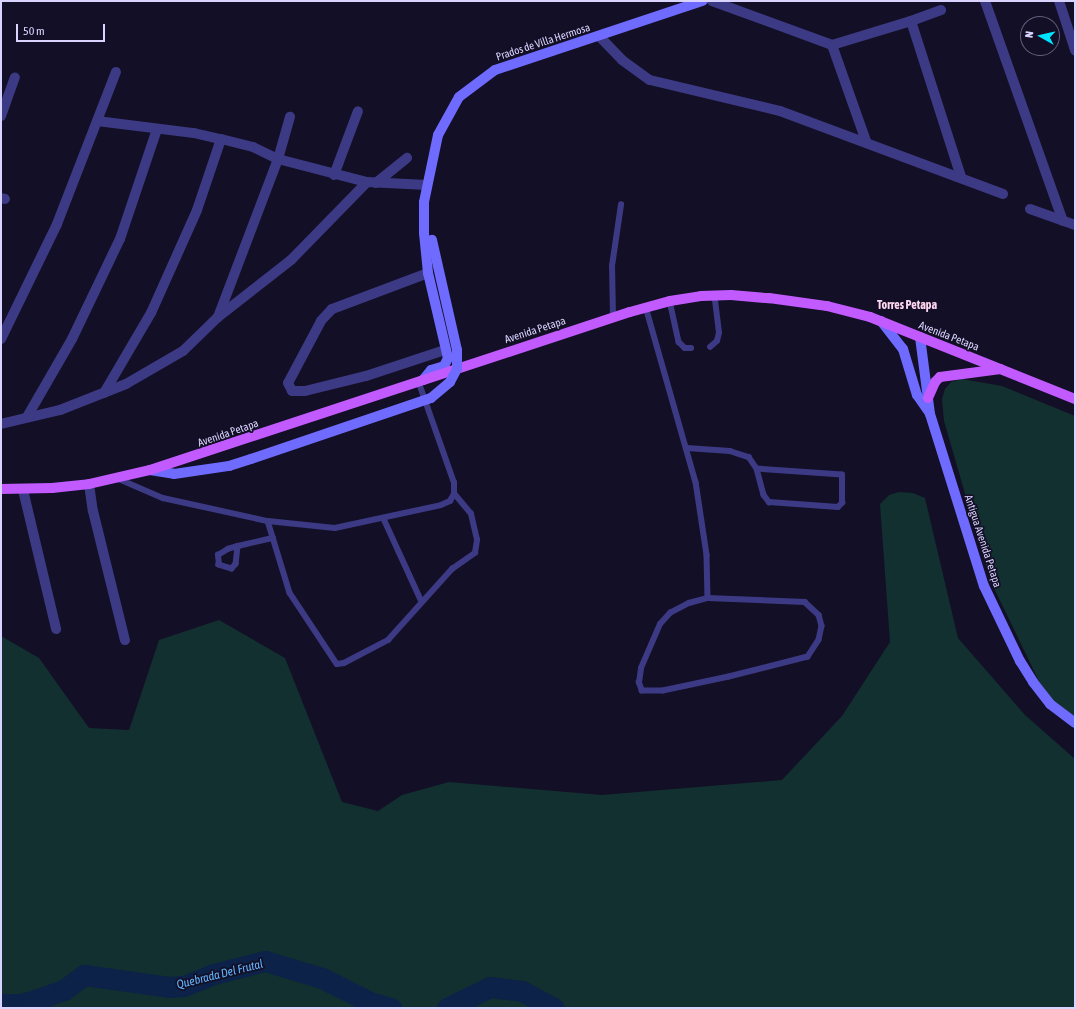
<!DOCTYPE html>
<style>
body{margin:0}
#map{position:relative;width:1076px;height:1009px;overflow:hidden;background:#130f26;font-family:"Asap Condensed",sans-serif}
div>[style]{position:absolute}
.green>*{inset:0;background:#12302f}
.river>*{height:21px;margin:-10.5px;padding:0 10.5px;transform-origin:10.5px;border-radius:10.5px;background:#0c2248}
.lane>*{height:5.5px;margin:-2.75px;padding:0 2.75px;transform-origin:2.75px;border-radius:2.75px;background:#3d3a85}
.street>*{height:10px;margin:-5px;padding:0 5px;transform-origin:5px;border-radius:5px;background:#3d3a85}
.secondary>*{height:10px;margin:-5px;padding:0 5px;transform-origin:5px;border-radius:5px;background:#6f6bff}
.primary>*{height:10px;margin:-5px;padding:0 5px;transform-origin:5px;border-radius:5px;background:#c25bff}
.secondary-bridge>*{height:10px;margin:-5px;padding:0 5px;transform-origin:5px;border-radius:5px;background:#6f6bff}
span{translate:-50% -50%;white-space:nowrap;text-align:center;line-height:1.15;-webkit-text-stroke:3.5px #130f26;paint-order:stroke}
.street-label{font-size:11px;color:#d9d4ff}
.neighbourhood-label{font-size:12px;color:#ffd6f0;font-weight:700}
.water-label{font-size:12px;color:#62b6ff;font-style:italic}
.frame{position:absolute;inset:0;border:2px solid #d9d4ff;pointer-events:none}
.north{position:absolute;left:1020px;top:16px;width:40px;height:40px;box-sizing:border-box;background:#130f26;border:1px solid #625e7d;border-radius:50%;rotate:278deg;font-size:11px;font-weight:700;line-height:16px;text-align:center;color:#d9d4ff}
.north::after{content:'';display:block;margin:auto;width:14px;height:18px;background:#00e5ff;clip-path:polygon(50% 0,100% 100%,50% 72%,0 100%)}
.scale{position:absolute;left:16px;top:24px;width:89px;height:18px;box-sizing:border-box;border:2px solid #d9d4ff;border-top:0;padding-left:5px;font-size:12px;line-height:14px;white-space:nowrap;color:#d9d4ff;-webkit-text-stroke:3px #130f26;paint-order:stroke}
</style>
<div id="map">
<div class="green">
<i style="clip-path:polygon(962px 379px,1002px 386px,1075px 416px,1075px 723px,1050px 704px,990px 580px,944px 421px,942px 399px,945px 389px,951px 382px)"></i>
<i style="clip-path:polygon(899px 492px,913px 493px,925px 498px,958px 638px,1025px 715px,1075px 759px,1075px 1008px,1px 1008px,1px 636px,39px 658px,89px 728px,129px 730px,159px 640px,219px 620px,285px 658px,342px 802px,378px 811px,402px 795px,449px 782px,602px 795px,782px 780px,842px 716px,890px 642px,880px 504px,889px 495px)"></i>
</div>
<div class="river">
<i style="left:1px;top:1004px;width:20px"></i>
<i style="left:21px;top:1004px;width:11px;rotate:-15deg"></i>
<i style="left:32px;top:1001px;width:34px;rotate:-19deg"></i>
<i style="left:64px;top:990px;width:25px;rotate:-37deg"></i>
<i style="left:84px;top:975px;width:86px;rotate:8deg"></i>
<i style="left:169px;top:987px;width:15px;rotate:-4deg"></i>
<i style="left:184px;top:986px;width:32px;rotate:-22deg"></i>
<i style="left:214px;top:974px;width:53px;rotate:-14.3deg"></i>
<i style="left:265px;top:961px;width:59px;rotate:16.6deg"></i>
<i style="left:322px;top:978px;width:56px;rotate:26.6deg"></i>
<i style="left:372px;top:1003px;width:20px;rotate:15deg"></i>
<i style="left:447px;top:1008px;width:48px;rotate:-26deg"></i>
<i style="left:490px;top:987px;width:32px;rotate:7deg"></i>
<i style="left:522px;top:991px;width:36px;rotate:28deg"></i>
</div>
<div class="lane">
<i style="left:670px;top:301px;width:42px;rotate:77.6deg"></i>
<i style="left:679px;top:342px;width:8px;rotate:45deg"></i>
<i style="left:685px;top:348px;width:6px"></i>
<i style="left:646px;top:307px;width:182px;rotate:74.1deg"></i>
<i style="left:696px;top:482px;width:74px;rotate:81.4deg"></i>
<i style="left:707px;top:555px;width:43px;rotate:88.7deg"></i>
<i style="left:613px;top:317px;width:51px;rotate:-91.1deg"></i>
<i style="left:612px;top:266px;width:62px;rotate:-81.6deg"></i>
<i style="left:710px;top:347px;width:9px;rotate:-41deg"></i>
<i style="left:717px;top:341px;width:8px;rotate:-76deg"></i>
<i style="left:719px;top:333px;width:38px;rotate:-97deg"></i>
<i style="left:687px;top:448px;width:43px;rotate:4deg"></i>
<i style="left:730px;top:451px;width:20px;rotate:18deg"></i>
<i style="left:749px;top:457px;width:14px;rotate:56deg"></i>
<i style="left:757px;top:469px;width:27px;rotate:75deg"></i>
<i style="left:764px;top:495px;width:9px;rotate:54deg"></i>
<i style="left:769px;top:502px;width:69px;rotate:4.1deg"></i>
<i style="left:838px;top:507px;width:6px;rotate:-45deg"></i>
<i style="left:842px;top:503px;width:28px;rotate:-90deg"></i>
<i style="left:842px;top:475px;width:85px;rotate:-176deg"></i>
<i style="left:119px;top:479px;width:48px;rotate:23.4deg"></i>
<i style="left:163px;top:498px;width:107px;rotate:12.4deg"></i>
<i style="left:268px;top:521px;width:67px;rotate:6deg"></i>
<i style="left:335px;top:528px;width:108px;rotate:-12.2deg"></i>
<i style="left:441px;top:505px;width:10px;rotate:-24deg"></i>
<i style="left:450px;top:501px;width:8px;rotate:-60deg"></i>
<i style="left:454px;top:494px;width:11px;rotate:-90deg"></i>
<i style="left:454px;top:483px;width:108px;rotate:-109.4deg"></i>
<i style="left:384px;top:519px;width:91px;rotate:65.4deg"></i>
<i style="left:268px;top:521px;width:75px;rotate:73deg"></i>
<i style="left:290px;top:593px;width:85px;rotate:56.5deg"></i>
<i style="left:337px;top:664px;width:7px;rotate:-8deg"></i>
<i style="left:344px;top:663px;width:50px;rotate:-27.6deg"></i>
<i style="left:388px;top:640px;width:96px;rotate:-48deg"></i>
<i style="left:452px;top:569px;width:28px;rotate:-35deg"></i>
<i style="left:475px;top:553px;width:13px;rotate:-81deg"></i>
<i style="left:477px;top:540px;width:27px;rotate:-103deg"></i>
<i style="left:471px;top:514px;width:26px;rotate:-130deg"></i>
<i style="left:238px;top:546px;width:18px;rotate:96deg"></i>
<i style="left:236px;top:564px;width:6px;rotate:129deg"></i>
<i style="left:232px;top:569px;width:14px;rotate:-163deg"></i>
<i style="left:219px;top:565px;width:10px;rotate:-96deg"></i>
<i style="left:218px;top:555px;width:12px;rotate:-31deg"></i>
<i style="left:228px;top:549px;width:10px;rotate:-17deg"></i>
<i style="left:238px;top:546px;width:36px;rotate:-13deg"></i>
<i style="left:708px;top:598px;width:97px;rotate:2.4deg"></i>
<i style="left:805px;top:602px;width:19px;rotate:43deg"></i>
<i style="left:819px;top:615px;width:11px;rotate:75deg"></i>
<i style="left:822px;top:626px;width:14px;rotate:102deg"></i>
<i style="left:819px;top:640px;width:20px;rotate:123deg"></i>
<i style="left:808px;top:657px;width:81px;rotate:165.8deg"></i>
<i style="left:729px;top:677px;width:67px;rotate:168deg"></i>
<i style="left:663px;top:691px;width:21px;rotate:180deg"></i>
<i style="left:642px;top:691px;width:9px;rotate:-111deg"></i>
<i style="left:639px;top:683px;width:15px;rotate:-82deg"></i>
<i style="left:641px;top:668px;width:48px;rotate:-66.6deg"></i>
<i style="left:660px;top:624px;width:15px;rotate:-48deg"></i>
<i style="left:670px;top:613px;width:21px;rotate:-28deg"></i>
<i style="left:689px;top:603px;width:20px;rotate:-15deg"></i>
</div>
<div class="street">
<i style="left:712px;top:1px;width:128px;rotate:20.1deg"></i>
<i style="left:832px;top:45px;width:83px;rotate:-16.9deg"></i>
<i style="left:911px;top:21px;width:32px;rotate:-20deg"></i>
<i style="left:985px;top:1px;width:233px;rotate:70.5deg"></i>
<i style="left:1059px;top:1px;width:52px;rotate:71.9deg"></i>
<i style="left:911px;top:21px;width:164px;rotate:72.2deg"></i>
<i style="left:599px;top:36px;width:33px;rotate:46deg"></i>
<i style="left:622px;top:60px;width:34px;rotate:36deg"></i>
<i style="left:650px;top:80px;width:134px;rotate:13.4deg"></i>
<i style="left:780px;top:111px;width:238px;rotate:20.4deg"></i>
<i style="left:832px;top:45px;width:102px;rotate:70.5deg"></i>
<i style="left:1px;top:116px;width:41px;rotate:-70.3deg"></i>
<i style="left:97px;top:121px;width:98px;rotate:7.1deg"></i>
<i style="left:194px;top:133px;width:28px;rotate:13deg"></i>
<i style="left:221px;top:139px;width:33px;rotate:14deg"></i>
<i style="left:253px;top:147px;width:28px;rotate:26deg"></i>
<i style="left:278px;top:159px;width:92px;rotate:14.5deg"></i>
<i style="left:367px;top:182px;width:60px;rotate:2.9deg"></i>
<i style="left:334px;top:175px;width:68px;rotate:-69.4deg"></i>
<i style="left:376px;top:183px;width:40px;rotate:-39deg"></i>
<i style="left:1px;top:198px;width:4px;rotate:14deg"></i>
<i style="left:1030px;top:209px;width:48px;rotate:19.6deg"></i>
<i style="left:428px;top:273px;width:103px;rotate:159.4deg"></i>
<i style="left:332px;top:309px;width:16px;rotate:133deg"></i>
<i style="left:321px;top:321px;width:70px;rotate:118deg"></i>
<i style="left:288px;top:383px;width:9px;rotate:63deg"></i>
<i style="left:292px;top:391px;width:13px"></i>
<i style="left:305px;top:391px;width:63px;rotate:-13.8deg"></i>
<i style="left:366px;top:376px;width:83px;rotate:-18.2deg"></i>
<i style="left:218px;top:317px;width:169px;rotate:-69.2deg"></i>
<i style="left:278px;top:159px;width:44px;rotate:-74.1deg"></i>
<i style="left:1px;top:339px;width:128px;rotate:-64deg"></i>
<i style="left:57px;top:224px;width:163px;rotate:-68.8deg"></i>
<i style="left:104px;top:393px;width:93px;rotate:-59.6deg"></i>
<i style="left:151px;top:313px;width:113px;rotate:-65.9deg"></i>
<i style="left:197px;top:210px;width:75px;rotate:-71.3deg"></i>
<i style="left:27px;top:417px;width:90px;rotate:-60deg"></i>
<i style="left:72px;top:339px;width:111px;rotate:-64.4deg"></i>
<i style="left:120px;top:239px;width:116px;rotate:-71.4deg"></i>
<i style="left:1px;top:424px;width:61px;rotate:-13.3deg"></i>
<i style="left:60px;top:410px;width:71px;rotate:-21.5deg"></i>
<i style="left:126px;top:384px;width:66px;rotate:-30.1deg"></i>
<i style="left:183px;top:351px;width:49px;rotate:-44.2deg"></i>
<i style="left:218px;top:317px;width:93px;rotate:-38deg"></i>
<i style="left:291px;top:260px;width:109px;rotate:-45.7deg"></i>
<i style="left:89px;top:484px;width:27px;rotate:82deg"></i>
<i style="left:93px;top:511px;width:133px;rotate:76.1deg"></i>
<i style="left:23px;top:490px;width:143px;rotate:76.6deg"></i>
</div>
<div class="secondary">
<i style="left:881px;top:321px;width:36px;rotate:52deg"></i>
<i style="left:903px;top:349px;width:48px;rotate:73.1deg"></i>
<i style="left:917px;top:395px;width:21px;rotate:55deg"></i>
<i style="left:920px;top:337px;width:78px;rotate:82.6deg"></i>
<i style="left:930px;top:414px;width:180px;rotate:72.6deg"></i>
<i style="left:984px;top:586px;width:83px;rotate:64.4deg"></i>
<i style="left:1020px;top:661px;width:25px;rotate:58deg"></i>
<i style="left:1033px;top:682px;width:28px;rotate:52deg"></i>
<i style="left:1050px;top:704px;width:31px;rotate:37deg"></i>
<i style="left:423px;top:380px;width:13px;rotate:-51deg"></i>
<i style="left:431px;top:370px;width:14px;rotate:-17deg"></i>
<i style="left:444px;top:366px;width:9px;rotate:-63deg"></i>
<i style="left:448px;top:358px;width:87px;rotate:-103.2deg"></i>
<i style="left:428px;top:273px;width:40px;rotate:-95.7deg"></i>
<i style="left:424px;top:233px;width:31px;rotate:-90deg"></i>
<i style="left:424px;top:202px;width:68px;rotate:-78.2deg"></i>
<i style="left:438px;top:135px;width:43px;rotate:-61.1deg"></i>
<i style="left:459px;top:97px;width:45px;rotate:-36.9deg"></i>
<i style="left:495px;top:70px;width:219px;rotate:-18.4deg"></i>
<i style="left:150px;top:470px;width:24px;rotate:9deg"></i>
<i style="left:174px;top:474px;width:56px;rotate:-8.3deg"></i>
<i style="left:229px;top:466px;width:23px;rotate:-18deg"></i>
</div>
<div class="primary">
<i style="left:928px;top:398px;width:17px;rotate:-66deg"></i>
<i style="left:935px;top:382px;width:7px;rotate:-45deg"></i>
<i style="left:940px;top:377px;width:61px;rotate:-7.6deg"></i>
<i style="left:1px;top:489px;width:51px;rotate:-1.1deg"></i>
<i style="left:52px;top:488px;width:37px;rotate:-6deg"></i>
<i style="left:89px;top:484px;width:63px;rotate:-12.9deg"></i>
<i style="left:150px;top:470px;width:505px;rotate:-18.22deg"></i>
<i style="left:630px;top:312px;width:41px;rotate:-15.4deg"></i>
<i style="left:670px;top:301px;width:31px;rotate:-9deg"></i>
<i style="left:701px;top:296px;width:30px;rotate:-2deg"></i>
<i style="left:731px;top:295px;width:38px;rotate:5deg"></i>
<i style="left:769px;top:298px;width:59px;rotate:7.9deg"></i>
<i style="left:827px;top:306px;width:44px;rotate:14.3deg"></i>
<i style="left:870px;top:317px;width:221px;rotate:21.8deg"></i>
</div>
<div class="secondary-bridge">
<i style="left:251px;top:459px;width:190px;rotate:-18.7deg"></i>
<i style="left:431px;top:398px;width:25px;rotate:-40deg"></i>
<i style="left:450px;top:382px;width:15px;rotate:-62deg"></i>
<i style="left:457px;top:369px;width:19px;rotate:-90deg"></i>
<i style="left:457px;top:350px;width:113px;rotate:-102.8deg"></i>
</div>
<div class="street-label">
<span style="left:543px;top:42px;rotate:-18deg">Prados de Villa Hermosa</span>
<span style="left:535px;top:330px;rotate:-18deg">Avenida Petapa</span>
<span style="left:949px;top:336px;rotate:21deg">Avenida Petapa</span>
<span style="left:228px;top:433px;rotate:-19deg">Avenida Petapa</span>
<span style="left:983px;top:541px;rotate:72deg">Antigua Avenida Petapa</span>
</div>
<div class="neighbourhood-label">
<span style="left:907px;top:306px">Torres Petapa</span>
</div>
<div class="water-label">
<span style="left:220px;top:975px;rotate:-14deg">Quebrada Del Frutal</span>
</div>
<div class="frame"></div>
<div class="north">N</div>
<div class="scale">50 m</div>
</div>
